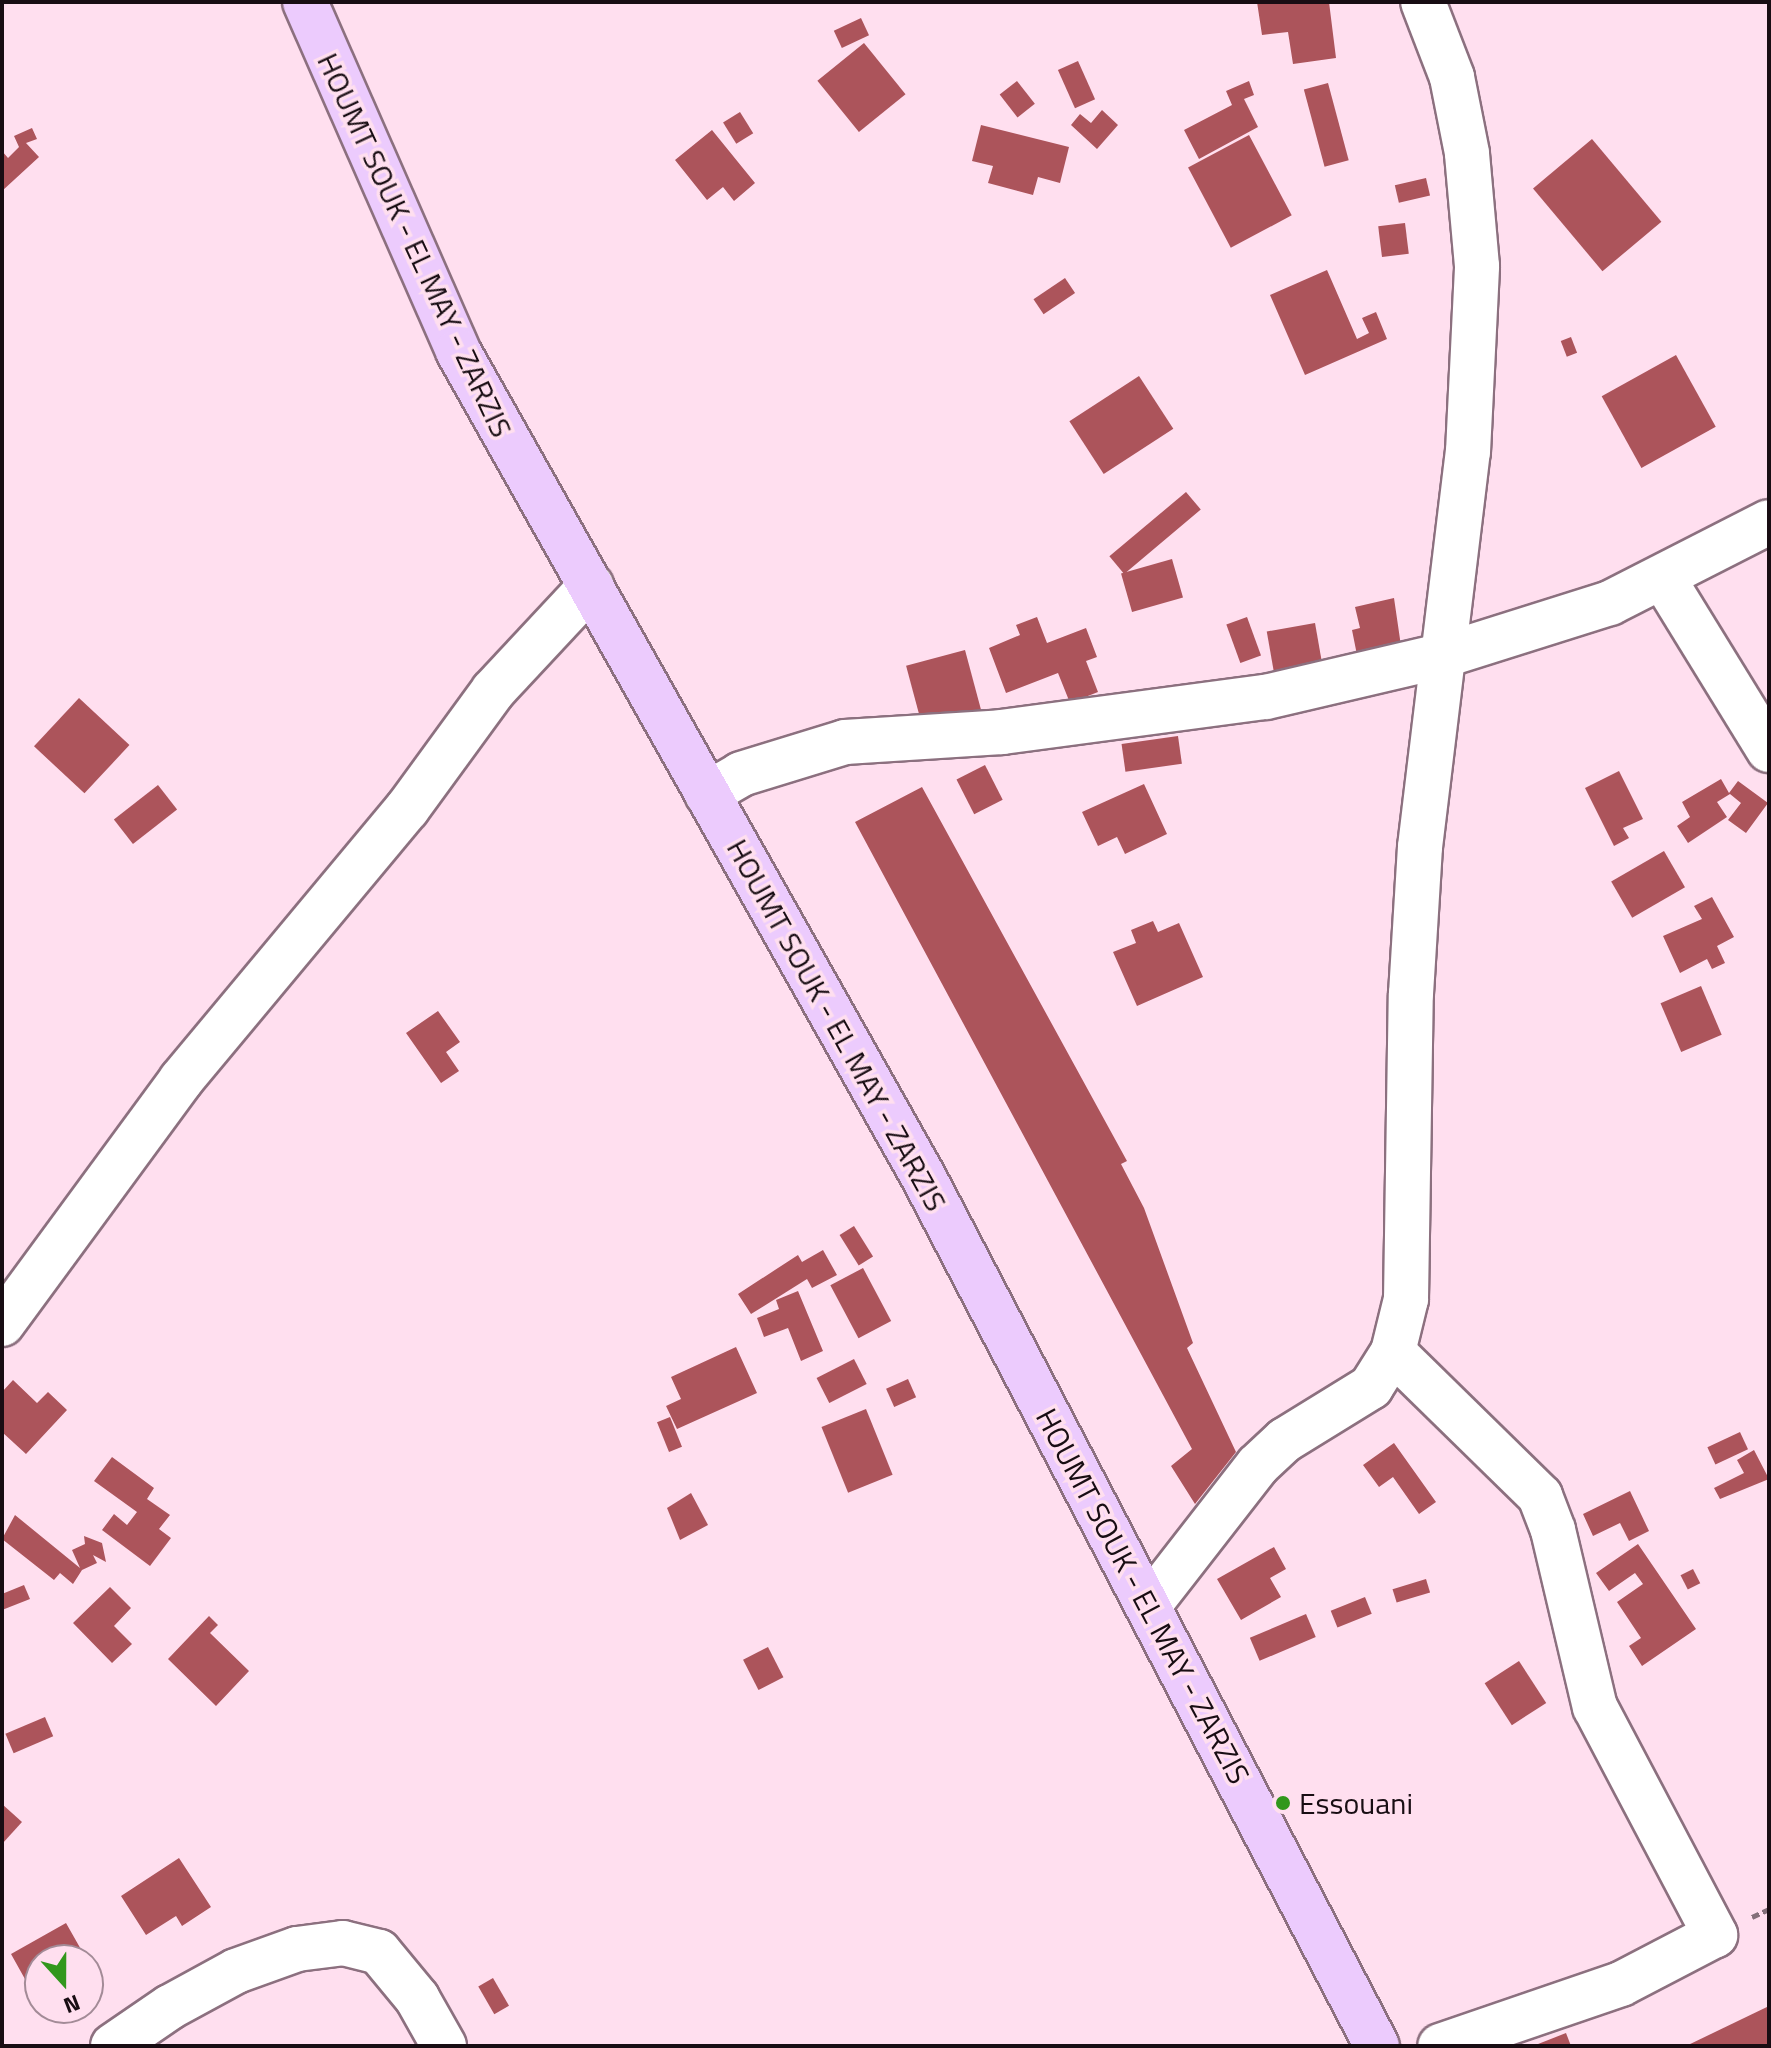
<!DOCTYPE html>
<style>
body{margin:0}
#map{position:relative;width:1771px;height:2048px;overflow:hidden;background:#ffdfef;font-family:"Titillium Web",sans-serif}
div>[style]{position:absolute}
.building>*{inset:0;background:#ac545b;transform-origin:0 0}
.path>*{height:5px;margin-top:-2.5px;transform-origin:0;background:repeating-linear-gradient(90deg,#846f7a 0 8px,transparent 0 12px)}
.roads{filter:drop-shadow(2px 0 #8c707f) drop-shadow(-2px 0 #8c707f) drop-shadow(0 2px #8c707f) drop-shadow(0 -2px #8c707f)}
.minor>*{height:44px;margin:-22px;padding:0 22px;transform-origin:22px;border-radius:22px;background:#fff}
.major>*{height:44px;margin:-22px;padding:0 22px;transform-origin:22px;border-radius:22px;background:#eccbfd}
.dots>*{width:22px;height:22px;translate:-50% -50%;box-sizing:border-box;border:4px solid #ffdfef;border-radius:50%}
span{translate:-50% -50%;white-space:nowrap;text-align:center;line-height:1.15;-webkit-text-stroke:7px #ffdfef;paint-order:stroke}
.street-label{font-size:30px;color:#180d13}
.poi-label{font-size:30px;color:#180d13}
.left{translate:0 -50%;text-align:left}
.frame{position:absolute;inset:0;border:4px solid #180d13;pointer-events:none}
.north{position:absolute;left:24px;top:1944px;width:80px;height:80px;box-sizing:border-box;background:#ffdfef;border:2px solid #a38b97;border-radius:50%;rotate:159deg;font-size:22px;font-weight:700;line-height:32px;text-align:center;color:#180d13}
.north::after{content:'';display:block;margin:auto;width:28px;height:36px;background:#32971c;clip-path:polygon(50% 0,100% 100%,50% 72%,0 100%)}
</style>
<div id="map">
<div class="building">
<i style="clip-path:polygon(1257px 2px,1329px 2px,1336px 58px,1293px 64px,1288px 32px,1262px 35px)"></i>
<i style="left:861px;top:18px;width:19px;height:30px;rotate:65deg"></i>
<i style="left:864px;top:43px;width:66px;height:60px;rotate:51deg"></i>
<i style="left:1078px;top:61px;width:42px;height:22px;rotate:66deg"></i>
<i style="left:1017px;top:81px;width:29px;height:22px;rotate:52deg"></i>
<i style="clip-path:polygon(1249px 81px,1254px 95px,1244px 99px,1258px 127px,1199px 159px,1184px 130px,1232px 105px,1226px 91px)"></i>
<i style="left:1328px;top:83px;width:80px;height:25px;rotate:75deg"></i>
<i style="clip-path:polygon(1102px 110px,1118px 125px,1097px 149px,1071px 125px,1080px 114px,1091px 123px)"></i>
<i style="left:740px;top:112px;width:25px;height:20px;rotate:58deg"></i>
<i style="clip-path:polygon(981px 125px,1069px 147px,1060px 183px,1038px 177px,1033px 195px,988px 183px,993px 166px,972px 161px)"></i>
<i style="clip-path:polygon(32px 128px,37px 139px,26px 143px,39px 157px,2px 191px,2px 151px,8px 158px,19px 147px,14px 136px)"></i>
<i style="clip-path:polygon(712px 130px,755px 183px,734px 201px,723px 187px,707px 200px,675px 160px)"></i>
<i style="left:1249px;top:135px;width:91px;height:69px;rotate:62deg"></i>
<i style="left:1592px;top:139px;width:108px;height:77px;rotate:50deg"></i>
<i style="left:1426px;top:178px;width:18px;height:32px;rotate:77deg"></i>
<i style="left:1405px;top:223px;width:31px;height:27px;rotate:83deg"></i>
<i style="clip-path:polygon(1327px 270px,1357px 339px,1369px 333px,1362px 318px,1376px 312px,1387px 339px,1305px 375px,1270px 295px)"></i>
<i style="left:1065px;top:278px;width:18px;height:38px;rotate:56deg"></i>
<i style="left:1571px;top:337px;width:17px;height:11px;rotate:69deg"></i>
<i style="left:1676px;top:355px;width:82px;height:85px;rotate:61deg"></i>
<i style="left:1139px;top:376px;width:63px;height:83px;rotate:57deg"></i>
<i style="left:1186px;top:492px;width:23px;height:100px;rotate:50deg"></i>
<i style="left:1172px;top:559px;width:40px;height:53px;rotate:74deg"></i>
<i style="clip-path:polygon(1394px 598px,1401px 646px,1357px 655px,1352px 630px,1360px 628px,1355px 607px)"></i>
<i style="clip-path:polygon(1037px 617px,1047px 643px,1086px 628px,1097px 657px,1086px 661px,1098px 692px,1070px 703px,1058px 673px,1006px 693px,989px 648px,1020px 635px,1016px 625px)"></i>
<i style="left:1247px;top:617px;width:41px;height:22px;rotate:70deg"></i>
<i style="left:1315px;top:623px;width:40px;height:49px;rotate:80deg"></i>
<i style="left:965px;top:650px;width:73px;height:61px;rotate:75deg"></i>
<i style="left:79px;top:698px;width:69px;height:66px;rotate:43deg"></i>
<i style="left:1178px;top:736px;width:28px;height:57px;rotate:82deg"></i>
<i style="left:985px;top:765px;width:39px;height:32px;rotate:63deg"></i>
<i style="clip-path:polygon(1619px 771px,1643px 819px,1623px 828px,1629px 838px,1614px 846px,1585px 788px)"></i>
<i style="clip-path:polygon(1721px 779px,1729px 793px,1738px 781px,1768px 803px,1746px 833px,1728px 820px,1741px 803px,1730px 794px,1717px 802px,1727px 817px,1688px 843px,1677px 826px,1690px 817px,1682px 802px)"></i>
<i style="clip-path:polygon(1144px 784px,1167px 834px,1125px 854px,1117px 837px,1098px 846px,1082px 812px)"></i>
<i style="left:158px;top:785px;width:31px;height:56px;rotate:52deg"></i>
<i style="clip-path:polygon(922px 787px,1127px 1161px,1121px 1164px,1144px 1208px,1193px 1343px,1187px 1348px,1236px 1452px,1195px 1504px,1171px 1466px,1192px 1449px,855px 822px)"></i>
<i style="left:1664px;top:851px;width:42px;height:61px;rotate:60deg"></i>
<i style="clip-path:polygon(1712px 897px,1734px 937px,1717px 946px,1725px 963px,1712px 969px,1707px 959px,1680px 973px,1663px 936px,1702px 919px,1694px 906px)"></i>
<i style="clip-path:polygon(1153px 921px,1158px 932px,1179px 923px,1203px 977px,1137px 1006px,1113px 952px,1136px 943px,1131px 930px)"></i>
<i style="left:1701px;top:986px;width:53px;height:44px;rotate:67deg"></i>
<i style="clip-path:polygon(438px 1011px,460px 1042px,446px 1052px,459px 1071px,441px 1083px,406px 1033px)"></i>
<i style="left:854px;top:1226px;width:36px;height:17px;rotate:58deg"></i>
<i style="clip-path:polygon(823px 1250px,837px 1275px,812px 1288px,807px 1279px,751px 1314px,738px 1294px,798px 1255px,802px 1262px)"></i>
<i style="left:863px;top:1268px;width:60px;height:37px;rotate:62deg"></i>
<i style="clip-path:polygon(798px 1291px,823px 1351px,801px 1361px,788px 1328px,764px 1337px,757px 1318px,779px 1309px,776px 1300px)"></i>
<i style="clip-path:polygon(736px 1347px,757px 1393px,677px 1429px,666px 1406px,681px 1399px,671px 1377px)"></i>
<i style="left:854px;top:1359px;width:28px;height:42px;rotate:63deg"></i>
<i style="left:908px;top:1379px;width:20px;height:24px;rotate:66deg"></i>
<i style="clip-path:polygon(13px 1380px,37px 1403px,48px 1392px,67px 1410px,26px 1454px,2px 1432px,2px 1392px)"></i>
<i style="left:866px;top:1409px;width:71px;height:48px;rotate:68deg"></i>
<i style="left:670px;top:1417px;width:32px;height:14px;rotate:68deg"></i>
<i style="left:1740px;top:1432px;width:19px;height:36px;rotate:65deg"></i>
<i style="clip-path:polygon(1394px 1443px,1436px 1502px,1419px 1514px,1393px 1477px,1379px 1487px,1363px 1465px)"></i>
<i style="clip-path:polygon(1754px 1450px,1769px 1479px,1720px 1499px,1714px 1488px,1744px 1473px,1737px 1460px)"></i>
<i style="clip-path:polygon(112px 1457px,154px 1488px,147px 1499px,170px 1515px,159px 1529px,171px 1538px,150px 1566px,102px 1530px,114px 1514px,127px 1525px,137px 1512px,94px 1481px)"></i>
<i style="clip-path:polygon(1630px 1491px,1649px 1531px,1629px 1541px,1620px 1523px,1593px 1536px,1583px 1514px)"></i>
<i style="clip-path:polygon(691px 1493px,708px 1525px,680px 1540px,667px 1508px)"></i>
<i style="clip-path:polygon(15px 1515px,80px 1568px,72px 1550px,85px 1544px,84px 1536px,102px 1543px,106px 1562px,93px 1555px,97px 1563px,82px 1570px,73px 1584px,60px 1573px,54px 1580px,2px 1539px)"></i>
<i style="clip-path:polygon(1638px 1544px,1696px 1629px,1642px 1666px,1629px 1646px,1641px 1638px,1617px 1602px,1643px 1584px,1635px 1573px,1609px 1591px,1596px 1573px)"></i>
<i style="clip-path:polygon(1274px 1547px,1286px 1569px,1270px 1578px,1281px 1597px,1241px 1620px,1217px 1579px)"></i>
<i style="left:1693px;top:1569px;width:16px;height:14px;rotate:63deg"></i>
<i style="left:1426px;top:1579px;width:14px;height:35px;rotate:73deg"></i>
<i style="clip-path:polygon(24px 1585px,30px 1599px,2px 1610px,2px 1594px)"></i>
<i style="clip-path:polygon(110px 1587px,131px 1608px,114px 1626px,132px 1644px,112px 1663px,73px 1623px)"></i>
<i style="left:1365px;top:1597px;width:18px;height:37px;rotate:68deg"></i>
<i style="left:1306px;top:1614px;width:25px;height:61px;rotate:67deg"></i>
<i style="clip-path:polygon(209px 1616px,218px 1625px,210px 1633px,249px 1671px,216px 1706px,168px 1659px)"></i>
<i style="left:768px;top:1647px;width:34px;height:28px;rotate:63deg"></i>
<i style="left:1519px;top:1661px;width:50px;height:41px;rotate:57deg"></i>
<i style="left:45px;top:1717px;width:21px;height:43px;rotate:67deg"></i>
<i style="clip-path:polygon(2px 1804px,22px 1822px,2px 1844px)"></i>
<i style="clip-path:polygon(179px 1858px,211px 1907px,182px 1926px,176px 1916px,146px 1935px,121px 1896px)"></i>
<i style="clip-path:polygon(66px 1923px,87px 1960px,40px 1960px,40px 2006px,11px 1954px)"></i>
<i style="left:493px;top:1978px;width:32px;height:17px;rotate:60deg"></i>
<i style="clip-path:polygon(1769px 2006px,1769px 2046px,1686px 2046px)"></i>
<i style="clip-path:polygon(1566px 2033px,1571px 2046px,1533px 2046px)"></i>
</div>
<div class="path">
<i style="left:1752px;top:1917px;width:19px;rotate:-25deg"></i>
</div>
<div class="roads">
<div class="minor">
<i style="left:1663px;top:578px;width:202px;rotate:58.4deg"></i>
<i style="left:707px;top:794px;width:39px;rotate:-30deg"></i>
<i style="left:741px;top:774px;width:109px;rotate:-17.1deg"></i>
<i style="left:845px;top:742px;width:157px;rotate:-3.6deg"></i>
<i style="left:1002px;top:732px;width:266px;rotate:-7.6deg"></i>
<i style="left:1266px;top:697px;width:184px;rotate:-13.2deg"></i>
<i style="left:1445px;top:655px;width:173px;rotate:-17.5deg"></i>
<i style="left:1610px;top:603px;width:178px;rotate:-27deg"></i>
<i style="left:2px;top:1324px;width:303px;rotate:-53.7deg"></i>
<i style="left:181px;top:1080px;width:353px;rotate:-50.2deg"></i>
<i style="left:407px;top:809px;width:146px;rotate:-53.9deg"></i>
<i style="left:493px;top:691px;width:144px;rotate:-47deg"></i>
<i style="left:1393px;top:1352px;width:206px;rotate:44.4deg"></i>
<i style="left:1540px;top:1496px;width:36px;rotate:69deg"></i>
<i style="left:1553px;top:1530px;width:182px;rotate:76.7deg"></i>
<i style="left:1595px;top:1707px;width:258px;rotate:62.2deg"></i>
<i style="left:1715px;top:1935px;width:106px;rotate:152.5deg"></i>
<i style="left:1621px;top:1984px;width:191px;rotate:161.1deg"></i>
<i style="left:1149px;top:1605px;width:177px;rotate:-52.1deg"></i>
<i style="left:1258px;top:1465px;width:37px;rotate:-43deg"></i>
<i style="left:1285px;top:1440px;width:101px;rotate:-31.6deg"></i>
<i style="left:1371px;top:1387px;width:41px;rotate:-57.8deg"></i>
<i style="left:1393px;top:1352px;width:55px;rotate:-76.2deg"></i>
<i style="left:1406px;top:1299px;width:305px;rotate:-89.1deg"></i>
<i style="left:1411px;top:994px;width:147px;rotate:-86.5deg"></i>
<i style="left:1420px;top:847px;width:398px;rotate:-83.1deg"></i>
<i style="left:1468px;top:452px;width:186px;rotate:-87.2deg"></i>
<i style="left:1477px;top:266px;width:113px;rotate:-95.1deg"></i>
<i style="left:1467px;top:153px;width:77px;rotate:-101.2deg"></i>
<i style="left:1452px;top:77px;width:80px;rotate:-111.1deg"></i>
<i style="left:113px;top:2046px;width:69px;rotate:-34.4deg"></i>
<i style="left:170px;top:2007px;width:75px;rotate:-28.6deg"></i>
<i style="left:236px;top:1971px;width:65px;rotate:-19.8deg"></i>
<i style="left:297px;top:1949px;width:46px;rotate:-7.4deg"></i>
<i style="left:343px;top:1943px;width:37px;rotate:14deg"></i>
<i style="left:379px;top:1952px;width:60px;rotate:50.4deg"></i>
<i style="left:417px;top:1998px;width:55px;rotate:60.6deg"></i>
</div>
<div class="major">
<i style="left:305px;top:2px;width:381px;rotate:66.3deg"></i>
<i style="left:458px;top:351px;width:949px;rotate:60.6deg"></i>
<i style="left:924px;top:1178px;width:979px;rotate:62.44deg"></i>
</div>
</div>
<div class="dots">
<i style="left:1283px;top:1803px;background:#32971c"></i>
</div>
<div class="street-label">
<span style="left:415px;top:245px;rotate:65deg">HOUMT SOUK - EL MAY - ZARZIS</span>
<span style="left:837px;top:1025px;rotate:61deg">HOUMT SOUK - EL MAY - ZARZIS</span>
<span style="left:1143px;top:1596px;rotate:62deg">HOUMT SOUK - EL MAY - ZARZIS</span>
</div>
<div class="poi-label">
<span class="left" style="left:1299px;top:1803px">Essouani</span>
</div>
<div class="frame"></div>
<div class="north">N</div>
</div>
